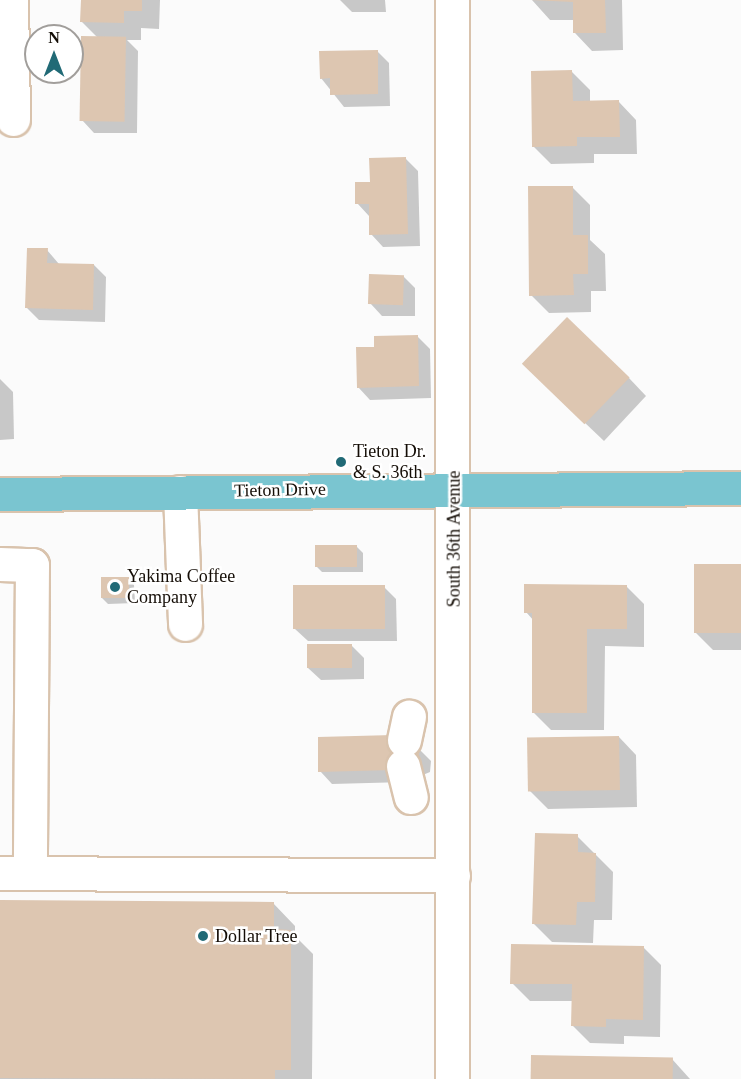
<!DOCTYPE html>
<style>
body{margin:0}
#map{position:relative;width:741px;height:1079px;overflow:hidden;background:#fbfbfb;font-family:"Times New Roman",serif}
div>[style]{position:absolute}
.shadow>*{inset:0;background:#0003}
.building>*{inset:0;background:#ddc6b1;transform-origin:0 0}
.roads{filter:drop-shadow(2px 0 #d9c3ad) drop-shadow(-2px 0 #d9c3ad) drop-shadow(0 2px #d9c3ad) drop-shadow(0 -2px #d9c3ad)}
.minor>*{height:33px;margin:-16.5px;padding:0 16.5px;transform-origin:16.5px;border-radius:16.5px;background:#fff}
.major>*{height:33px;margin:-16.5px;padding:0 16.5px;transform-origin:16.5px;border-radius:16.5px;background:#7ac5d0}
.dots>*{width:16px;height:16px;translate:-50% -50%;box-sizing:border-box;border:3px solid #fff;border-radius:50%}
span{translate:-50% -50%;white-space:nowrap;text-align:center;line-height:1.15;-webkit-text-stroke:5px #fff;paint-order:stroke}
.poi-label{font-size:18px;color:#140d06}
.left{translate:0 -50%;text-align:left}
.street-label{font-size:18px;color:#140d06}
.north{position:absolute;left:24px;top:24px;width:60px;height:60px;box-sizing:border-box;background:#fff;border:2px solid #a19e9b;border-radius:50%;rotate:0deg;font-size:16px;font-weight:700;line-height:24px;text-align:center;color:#140d06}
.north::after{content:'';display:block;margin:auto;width:21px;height:27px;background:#216a76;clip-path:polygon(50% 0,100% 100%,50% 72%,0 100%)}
</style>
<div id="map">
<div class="shadow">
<i style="clip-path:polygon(82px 0,160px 0,159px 29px,141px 28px,141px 40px,127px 40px,138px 51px,137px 133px,94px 133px,82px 120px,98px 38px,82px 22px)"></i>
<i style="clip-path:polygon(340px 0,385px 0,386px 12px,352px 12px)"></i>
<i style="clip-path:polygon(532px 0,622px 0,623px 50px,592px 51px,575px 33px,574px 20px,550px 20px)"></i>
<i style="clip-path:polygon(377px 51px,389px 63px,390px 106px,344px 107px,321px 78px)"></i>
<i style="clip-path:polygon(572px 72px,590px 90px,590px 102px,619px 102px,636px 120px,637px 154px,594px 154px,594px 163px,551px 164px,533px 146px)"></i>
<i style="clip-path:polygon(406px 159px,418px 171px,420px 246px,383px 247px,371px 234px,369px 216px,357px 203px,372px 183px)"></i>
<i style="clip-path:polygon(572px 187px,590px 205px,590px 240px,605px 254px,606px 291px,591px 291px,591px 312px,549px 313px,531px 295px)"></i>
<i style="clip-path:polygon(47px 250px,59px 264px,94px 265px,106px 277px,105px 322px,39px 320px,27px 308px)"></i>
<i style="clip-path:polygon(403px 276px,415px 288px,415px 316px,382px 316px,370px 303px)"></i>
<i style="clip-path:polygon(418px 337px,430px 349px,431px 398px,370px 400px,358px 387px,376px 348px)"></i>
<i style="clip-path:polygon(629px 378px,646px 396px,604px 441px,542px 382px)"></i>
<i style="clip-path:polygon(0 379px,13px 392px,14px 439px,0 440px)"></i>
<i style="clip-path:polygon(357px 547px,363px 553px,363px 572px,322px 572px,316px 566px)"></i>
<i style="clip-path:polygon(741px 566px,741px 650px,713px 650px,695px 632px)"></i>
<i style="clip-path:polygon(128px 579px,134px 585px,135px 603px,108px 604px,102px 598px)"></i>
<i style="clip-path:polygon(626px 586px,644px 604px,644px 647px,605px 646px,604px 730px,551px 730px,533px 712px,534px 621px,526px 612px)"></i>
<i style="clip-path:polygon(384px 587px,396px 599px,397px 641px,308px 641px,295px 629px)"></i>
<i style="clip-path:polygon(352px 646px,364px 658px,364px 679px,321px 680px,308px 668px)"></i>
<i style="clip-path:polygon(619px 737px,636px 755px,637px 807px,548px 809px,530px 791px)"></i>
<i style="clip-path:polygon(418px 748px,431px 761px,430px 772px,406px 782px,332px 784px,320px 771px)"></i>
<i style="clip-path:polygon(577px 836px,613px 872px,612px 920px,594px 920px,593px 943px,552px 942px,534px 924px)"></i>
<i style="clip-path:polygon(0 902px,273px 903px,295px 926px,295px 936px,313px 954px,312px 1079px,0 1079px)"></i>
<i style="clip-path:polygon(643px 947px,661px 965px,660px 1037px,624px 1036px,624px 1044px,590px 1043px,573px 1026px,573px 1001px,530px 1001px,512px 983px)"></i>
<i style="clip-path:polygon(672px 1059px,690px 1079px,533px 1079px)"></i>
</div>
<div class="building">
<i style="clip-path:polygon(81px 0,142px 0,142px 11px,124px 11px,124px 23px,80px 22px)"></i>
<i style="clip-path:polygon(531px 0,605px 0,606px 33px,573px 33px,573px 2px)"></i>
<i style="left:81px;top:36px;width:45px;height:85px;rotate:1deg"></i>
<i style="clip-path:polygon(378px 50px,378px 94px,330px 95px,330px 78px,320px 79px,319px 51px)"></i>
<i style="clip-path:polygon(572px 70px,573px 101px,619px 100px,620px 137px,577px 137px,577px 146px,532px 147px,531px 71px)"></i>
<i style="clip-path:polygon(406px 157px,408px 234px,369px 235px,369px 204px,355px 204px,355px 182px,370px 182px,369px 158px)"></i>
<i style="clip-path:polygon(528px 186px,573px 186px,573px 235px,588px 235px,588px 274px,573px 274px,574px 295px,529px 296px)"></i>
<i style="clip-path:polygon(27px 248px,48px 248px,47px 263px,94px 264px,93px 310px,25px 308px)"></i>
<i style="left:369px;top:274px;width:35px;height:30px;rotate:2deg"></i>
<i style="left:567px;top:317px;width:87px;height:65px;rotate:44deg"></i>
<i style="clip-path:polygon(418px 335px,419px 386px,357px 388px,356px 347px,374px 347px,374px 336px)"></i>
<i style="left:315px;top:545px;width:42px;height:22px"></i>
<i style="left:694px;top:564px;width:47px;height:69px"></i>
<i style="left:101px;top:577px;width:28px;height:21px"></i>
<i style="clip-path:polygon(524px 584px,627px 585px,627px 629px,587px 629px,587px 713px,532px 713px,532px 613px,524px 613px)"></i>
<i style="left:385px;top:585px;width:44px;height:92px;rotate:90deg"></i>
<i style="left:352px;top:644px;width:24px;height:45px;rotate:90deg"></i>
<i style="clip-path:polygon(393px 735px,419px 747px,419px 759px,393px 770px,318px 772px,318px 737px)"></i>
<i style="left:619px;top:736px;width:54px;height:92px;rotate:89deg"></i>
<i style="clip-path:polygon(535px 833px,578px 834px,578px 852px,596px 853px,595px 902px,577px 902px,576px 925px,532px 924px)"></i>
<i style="clip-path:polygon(0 900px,274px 902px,274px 929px,291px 930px,291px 1070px,275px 1070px,275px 1079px,0 1078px)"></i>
<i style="clip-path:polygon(511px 944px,644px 946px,643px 1020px,606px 1019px,606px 1027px,571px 1026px,572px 984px,510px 984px)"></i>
<i style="left:531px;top:1055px;width:142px;height:24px;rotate:1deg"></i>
</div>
<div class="roads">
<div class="minor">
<i style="left:11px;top:0;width:119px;rotate:89deg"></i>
<i style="left:452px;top:0;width:1079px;rotate:90deg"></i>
<i style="left:180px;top:492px;width:132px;rotate:87.8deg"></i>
<i style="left:0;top:564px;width:32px;rotate:2deg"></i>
<i style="left:32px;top:565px;width:308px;rotate:90.4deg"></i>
<i style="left:404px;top:740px;width:24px;rotate:-78deg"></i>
<i style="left:403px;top:766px;width:32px;rotate:76deg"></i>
<i style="left:0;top:873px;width:453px;rotate:0.3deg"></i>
</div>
<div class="major">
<i style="left:0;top:494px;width:741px;rotate:-0.46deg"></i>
</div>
</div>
<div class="dots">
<i style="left:341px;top:462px;background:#216a76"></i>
<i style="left:115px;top:587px;background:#216a76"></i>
<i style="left:203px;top:936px;background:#216a76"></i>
</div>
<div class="poi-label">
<span class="left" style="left:353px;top:462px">Tieton Dr.<br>&amp; S. 36th</span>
<span class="left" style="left:127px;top:587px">Yakima Coffee<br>Company</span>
<span class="left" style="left:215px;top:936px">Dollar Tree</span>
</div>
<div class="street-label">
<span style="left:280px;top:490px;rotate:-1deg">Tieton Drive</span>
<span style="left:454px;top:539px;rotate:-90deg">South 36th Avenue</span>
</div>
<div class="north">N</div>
</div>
